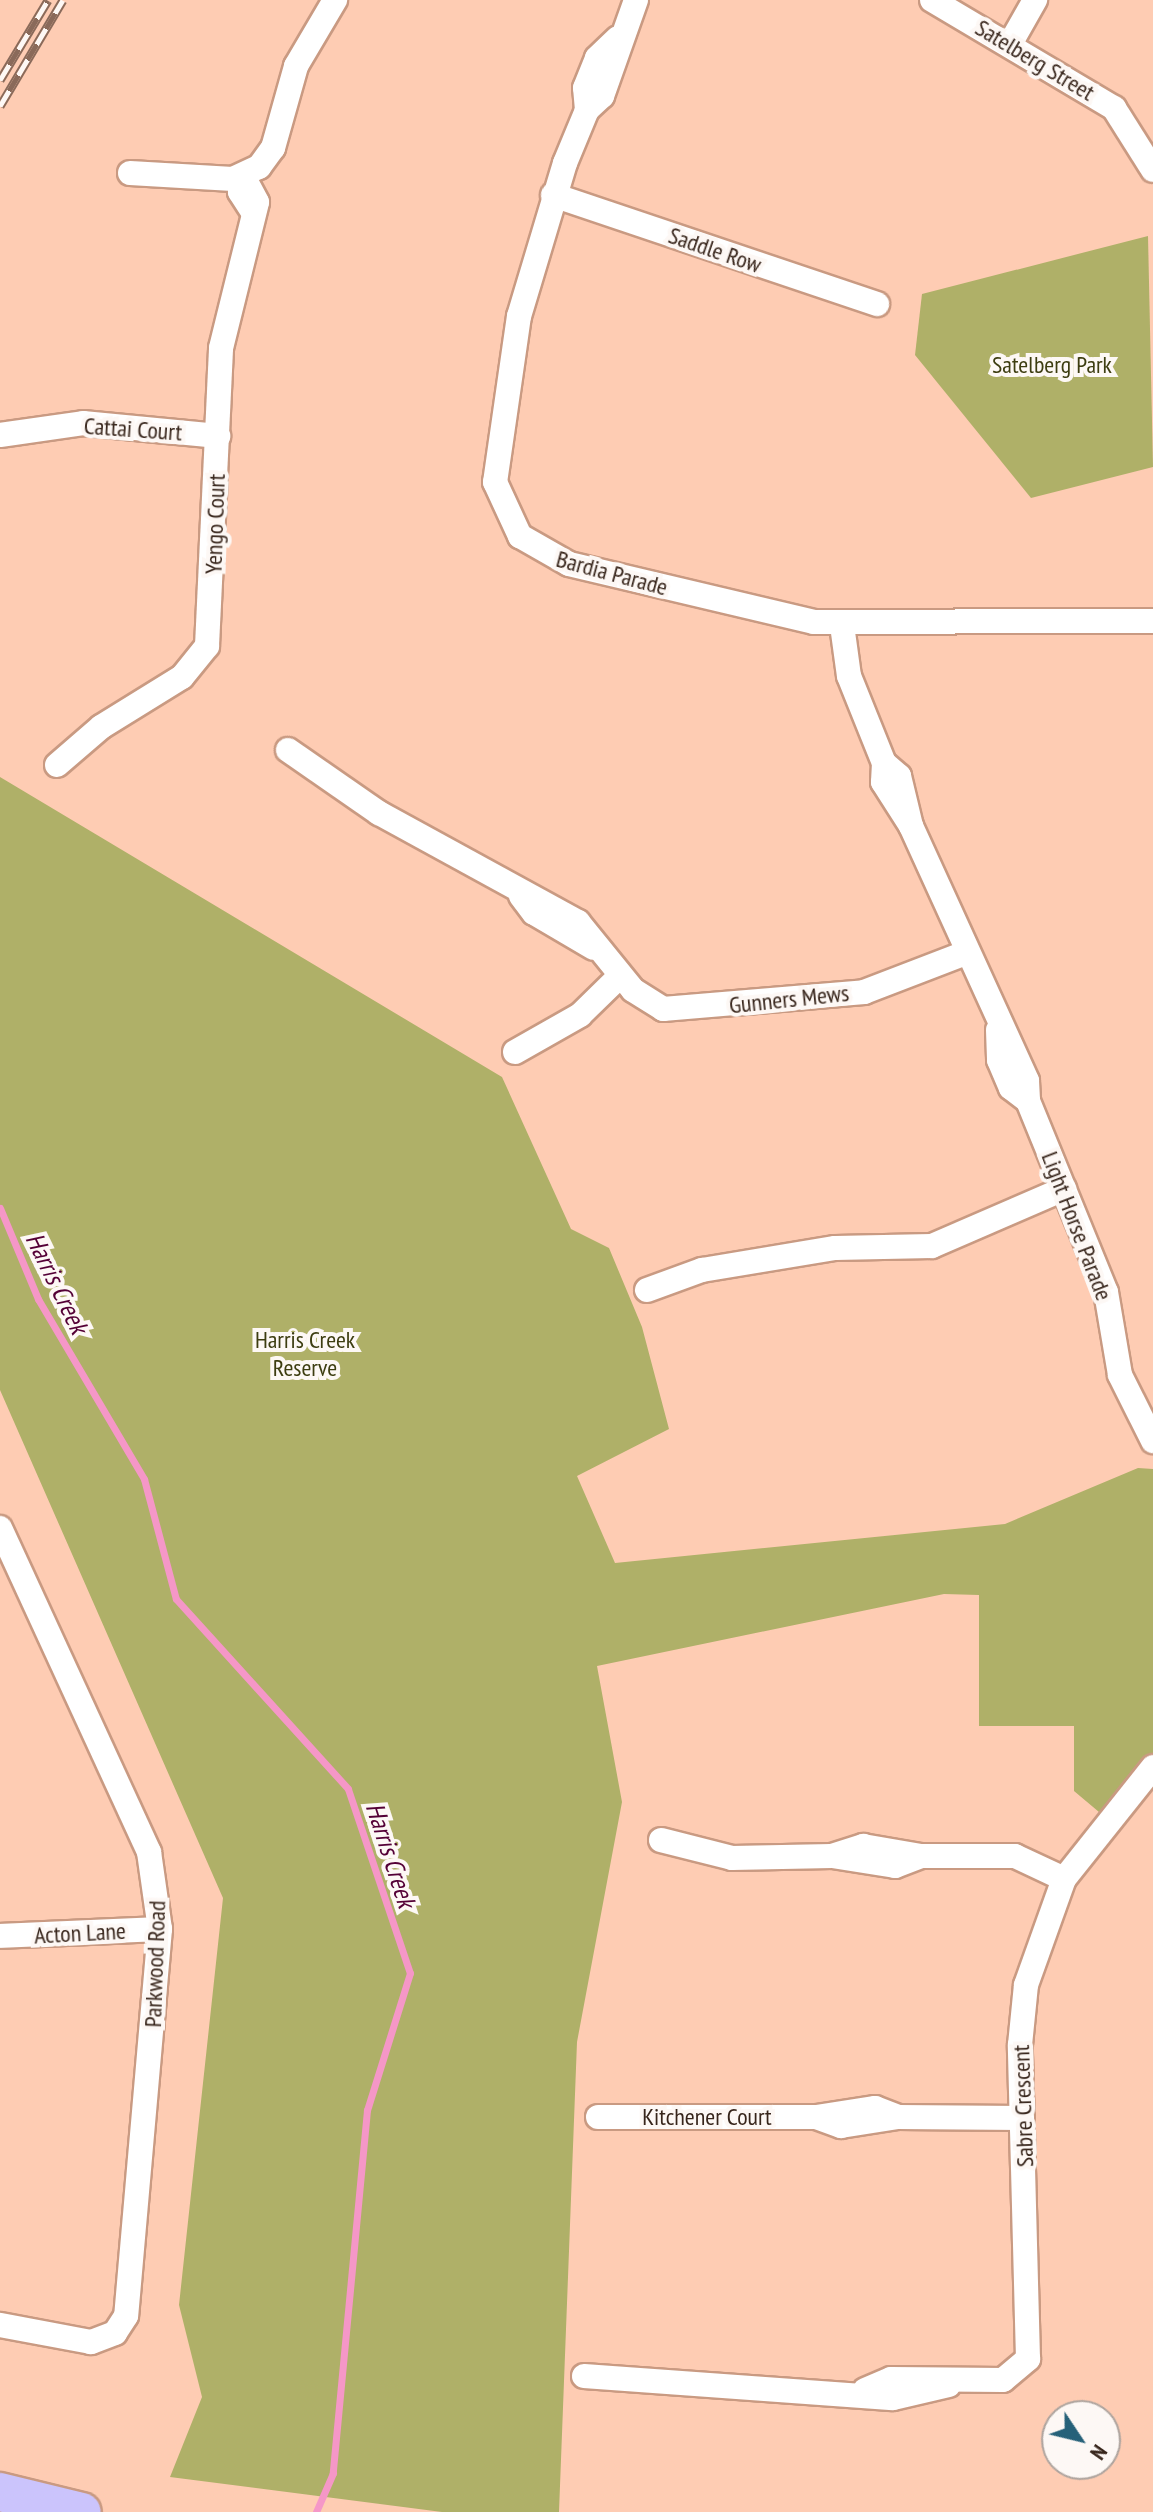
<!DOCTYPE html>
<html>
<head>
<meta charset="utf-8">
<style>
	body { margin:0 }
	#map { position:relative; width:1153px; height:2512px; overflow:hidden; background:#feccb3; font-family:"PT Sans Narrow",sans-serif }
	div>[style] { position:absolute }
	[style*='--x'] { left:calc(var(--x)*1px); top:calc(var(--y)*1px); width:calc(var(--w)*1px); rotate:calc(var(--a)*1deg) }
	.green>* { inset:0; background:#afb068 }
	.stream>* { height:7px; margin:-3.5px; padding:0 3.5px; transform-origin:3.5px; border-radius:3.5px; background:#f597c7 }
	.roads { filter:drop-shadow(2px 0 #c99a82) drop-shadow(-2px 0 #c99a82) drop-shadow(0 2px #c99a82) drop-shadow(0 -2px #c99a82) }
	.street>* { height:24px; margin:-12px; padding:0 12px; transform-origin:12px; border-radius:12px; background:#fff }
	.primary>* { height:38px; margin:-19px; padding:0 19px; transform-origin:19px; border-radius:19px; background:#cbc4fc }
	.rail>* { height:9px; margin-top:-4.5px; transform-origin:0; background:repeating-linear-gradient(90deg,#fdf8f5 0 18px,#8a6a5a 0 36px); box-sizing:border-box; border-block:2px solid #8a6a5a }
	span { translate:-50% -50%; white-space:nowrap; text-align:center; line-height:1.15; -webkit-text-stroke:8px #fdf8f5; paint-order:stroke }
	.street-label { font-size:24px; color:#37251b }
	.park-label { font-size:24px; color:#3d3d11 }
	.water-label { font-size:26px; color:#540036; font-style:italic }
	.north { position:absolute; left:1041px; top:2400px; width:80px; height:80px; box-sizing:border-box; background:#fdf8f5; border:2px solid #aea49e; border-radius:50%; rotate:125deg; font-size:22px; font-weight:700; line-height:32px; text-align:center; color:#37251b }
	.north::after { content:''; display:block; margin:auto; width:28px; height:36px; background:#266179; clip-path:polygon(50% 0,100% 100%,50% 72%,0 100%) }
</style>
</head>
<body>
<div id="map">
	<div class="green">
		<i style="clip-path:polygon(1148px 236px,1153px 467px,1031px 498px,915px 355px,922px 294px)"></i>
		<i style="clip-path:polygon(0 777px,502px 1077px,571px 1229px,609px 1248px,642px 1327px,669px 1429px,577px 1476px,615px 1563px,1005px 1524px,1138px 1468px,1153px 1469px,1153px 1758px,1099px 1812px,1074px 1791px,1074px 1726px,979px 1726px,979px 1595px,944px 1594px,597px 1666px,622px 1802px,577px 2042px,559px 2512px,442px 2512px,170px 2477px,202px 2397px,179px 2305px,223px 1898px,0 1390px)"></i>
	</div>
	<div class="stream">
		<i style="--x:0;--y:1208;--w:99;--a:67.3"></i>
		<i style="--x:38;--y:1299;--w:209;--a:59.5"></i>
		<i style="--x:144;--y:1479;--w:124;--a:75.1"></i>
		<i style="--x:176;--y:1599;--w:256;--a:47.8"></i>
		<i style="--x:348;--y:1789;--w:194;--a:71.4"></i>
		<i style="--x:410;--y:1973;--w:144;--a:107.4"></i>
		<i style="--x:367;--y:2110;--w:365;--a:95.4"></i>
		<i style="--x:333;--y:2473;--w:43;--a:113.6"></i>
	</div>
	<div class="roads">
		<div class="street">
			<i style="--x:636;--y:0;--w:102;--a:109.5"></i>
			<i style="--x:602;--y:96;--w:21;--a:137"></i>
			<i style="--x:587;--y:110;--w:57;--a:112.5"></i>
			<i style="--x:565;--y:163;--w:160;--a:106.7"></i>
			<i style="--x:519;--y:316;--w:168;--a:98.2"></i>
			<i style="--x:495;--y:482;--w:60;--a:65.2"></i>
			<i style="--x:520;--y:536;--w:56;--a:29.7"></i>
			<i style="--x:569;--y:564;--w:252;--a:13.3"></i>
			<i style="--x:814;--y:622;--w:339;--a:-0.2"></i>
			<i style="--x:932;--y:0;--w:212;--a:30.7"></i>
			<i style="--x:1114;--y:108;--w:73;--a:57.8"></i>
			<i style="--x:1010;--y:44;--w:51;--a:-60.4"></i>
			<i style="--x:587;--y:110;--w:22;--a:-95"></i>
			<i style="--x:585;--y:88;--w:32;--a:-68"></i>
			<i style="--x:597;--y:58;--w:28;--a:-44"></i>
			<i style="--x:130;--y:173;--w:103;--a:3.3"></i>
			<i style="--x:233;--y:179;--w:29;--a:-25"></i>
			<i style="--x:259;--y:167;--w:24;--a:-54"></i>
			<i style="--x:273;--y:148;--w:85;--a:-74.3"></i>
			<i style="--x:296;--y:66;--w:77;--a:-59.4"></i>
			<i style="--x:553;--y:195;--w:342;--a:18.6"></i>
			<i style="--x:0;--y:435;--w:84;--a:-8.2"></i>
			<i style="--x:83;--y:423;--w:136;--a:5.5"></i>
			<i style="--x:842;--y:625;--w:51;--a:82.2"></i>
			<i style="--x:849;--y:676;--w:94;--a:68.1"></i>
			<i style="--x:884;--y:763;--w:19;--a:93"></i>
			<i style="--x:883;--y:782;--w:52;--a:57.5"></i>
			<i style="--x:911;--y:826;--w:280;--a:65.5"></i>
			<i style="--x:1027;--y:1081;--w:20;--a:87"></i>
			<i style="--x:1028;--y:1101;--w:206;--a:67.8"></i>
			<i style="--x:1106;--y:1292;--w:84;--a:80.4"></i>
			<i style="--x:1120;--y:1375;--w:74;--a:63.4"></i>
			<i style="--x:288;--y:750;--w:111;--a:34.7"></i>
			<i style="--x:379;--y:813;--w:227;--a:28.7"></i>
			<i style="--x:578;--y:922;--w:87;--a:51"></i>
			<i style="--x:633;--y:990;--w:36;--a:32"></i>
			<i style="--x:663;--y:1009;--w:202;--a:-4.8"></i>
			<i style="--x:864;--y:992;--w:106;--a:-21"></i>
			<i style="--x:884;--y:763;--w:20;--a:41"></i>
			<i style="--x:899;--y:776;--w:51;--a:76.5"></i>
			<i style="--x:57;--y:765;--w:58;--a:-40.8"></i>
			<i style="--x:101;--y:727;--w:95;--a:-31.7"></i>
			<i style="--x:182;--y:677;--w:40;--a:-51"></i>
			<i style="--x:207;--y:646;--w:298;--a:-87.3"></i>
			<i style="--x:221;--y:348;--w:150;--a:-76.1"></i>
			<i style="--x:257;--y:202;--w:30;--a:-118"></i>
			<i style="--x:243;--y:176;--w:16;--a:101"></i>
			<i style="--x:240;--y:192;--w:24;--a:57"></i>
			<i style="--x:521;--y:896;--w:21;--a:53"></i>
			<i style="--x:534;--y:913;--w:69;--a:30.3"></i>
			<i style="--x:998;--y:1030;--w:30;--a:88"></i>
			<i style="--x:999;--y:1060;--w:30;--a:67"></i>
			<i style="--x:1011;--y:1088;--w:21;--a:37"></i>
			<i style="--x:515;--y:1052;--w:75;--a:-29.6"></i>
			<i style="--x:580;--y:1015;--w:56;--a:-44.3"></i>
			<i style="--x:647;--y:1290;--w:59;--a:-20"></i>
			<i style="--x:702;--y:1270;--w:135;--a:-9.4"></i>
			<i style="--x:835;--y:1248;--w:97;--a:-1.2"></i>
			<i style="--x:932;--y:1246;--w:144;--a:-23.4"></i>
			<i style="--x:0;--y:1528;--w:357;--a:65.3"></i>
			<i style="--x:149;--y:1852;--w:78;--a:81.9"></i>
			<i style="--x:160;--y:1929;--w:388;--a:95"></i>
			<i style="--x:126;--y:2316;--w:20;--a:123"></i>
			<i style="--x:115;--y:2333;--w:26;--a:159"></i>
			<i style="--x:91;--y:2342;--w:93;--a:-169.4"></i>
			<i style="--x:661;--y:1840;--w:73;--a:14.2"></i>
			<i style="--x:732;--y:1858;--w:100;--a:-1.1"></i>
			<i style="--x:832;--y:1856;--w:33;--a:-18"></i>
			<i style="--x:863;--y:1846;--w:59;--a:9.8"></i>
			<i style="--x:921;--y:1856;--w:94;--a:0"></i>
			<i style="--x:1015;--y:1856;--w:54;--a:25.1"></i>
			<i style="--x:832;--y:1856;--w:64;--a:9"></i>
			<i style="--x:895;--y:1866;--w:28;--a:-21"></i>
			<i style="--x:0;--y:1936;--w:160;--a:-2.5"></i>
			<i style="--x:598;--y:2117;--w:218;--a:0"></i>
			<i style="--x:816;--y:2117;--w:27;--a:20"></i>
			<i style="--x:841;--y:2126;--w:58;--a:-9"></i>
			<i style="--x:898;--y:2117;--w:124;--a:0.5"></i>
			<i style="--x:816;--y:2117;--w:60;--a:-8.7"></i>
			<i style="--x:875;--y:2108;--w:25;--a:21"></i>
			<i style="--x:584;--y:2376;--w:310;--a:4.1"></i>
			<i style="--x:893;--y:2398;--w:57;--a:-13.1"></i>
			<i style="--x:865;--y:2390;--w:28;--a:-23"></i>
			<i style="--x:891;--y:2379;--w:112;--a:0.5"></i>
			<i style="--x:1003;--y:2380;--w:33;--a:-40"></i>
			<i style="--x:1028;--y:2359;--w:314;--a:-91.5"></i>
			<i style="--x:1020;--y:2045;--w:60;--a:-84.3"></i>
			<i style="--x:1026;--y:1985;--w:113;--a:-70.3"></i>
			<i style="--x:1064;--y:1879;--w:143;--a:-51.5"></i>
		</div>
		<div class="primary">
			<i style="--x:0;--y:2492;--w:84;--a:13.7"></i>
		</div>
	</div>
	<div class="rail">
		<i style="--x:0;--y:80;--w:93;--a:-59"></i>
		<i style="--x:0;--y:106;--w:123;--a:-59.3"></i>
	</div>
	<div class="street-label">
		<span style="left:1035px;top:60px;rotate:31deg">Satelberg Street</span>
		<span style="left:715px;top:250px;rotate:19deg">Saddle Row</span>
		<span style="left:133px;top:429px;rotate:4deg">Cattai Court</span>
		<span style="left:215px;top:524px;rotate:-88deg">Yengo Court</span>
		<span style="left:612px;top:573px;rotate:15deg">Bardia Parade</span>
		<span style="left:789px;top:999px;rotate:-6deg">Gunners Mews</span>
		<span style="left:1077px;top:1226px;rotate:69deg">Light Horse Parade</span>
		<span style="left:80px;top:1933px;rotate:-3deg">Acton Lane</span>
		<span style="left:155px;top:1964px;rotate:-88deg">Parkwood Road</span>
		<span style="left:1023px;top:2106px;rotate:-92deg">Sabre Crescent</span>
		<span style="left:707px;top:2117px">Kitchener Court</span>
	</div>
	<div class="park-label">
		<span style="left:1052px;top:365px">Satelberg Park</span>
		<span style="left:305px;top:1354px">Harris Creek<br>Reserve</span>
	</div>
	<div class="water-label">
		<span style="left:57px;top:1283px;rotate:64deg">Harris Creek</span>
		<span style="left:391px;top:1855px;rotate:72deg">Harris Creek</span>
	</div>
	<div class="north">N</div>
</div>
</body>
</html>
